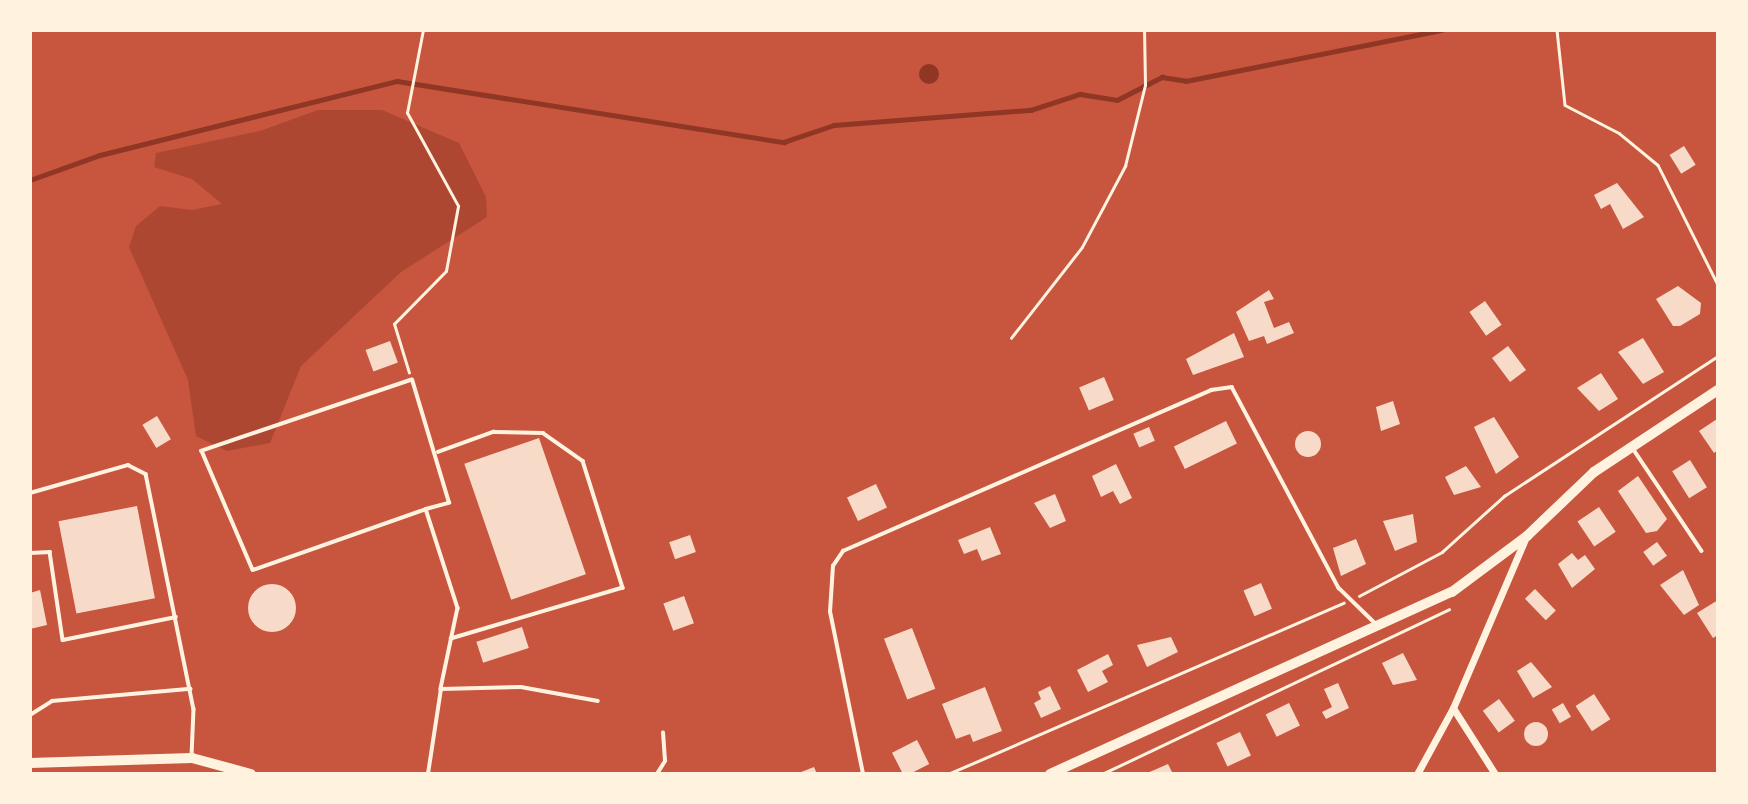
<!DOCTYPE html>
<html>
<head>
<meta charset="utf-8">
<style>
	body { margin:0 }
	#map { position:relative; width:1748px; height:804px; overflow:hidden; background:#c8553d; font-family:"Exo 2",sans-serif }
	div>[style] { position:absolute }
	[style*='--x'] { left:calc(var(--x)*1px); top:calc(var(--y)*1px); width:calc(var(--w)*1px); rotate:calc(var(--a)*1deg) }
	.green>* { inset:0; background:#ae4732 }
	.water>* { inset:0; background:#8f3625 }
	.round { border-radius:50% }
	.stream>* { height:4.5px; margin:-2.25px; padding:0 2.25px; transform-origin:2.25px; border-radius:2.25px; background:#8f3625 }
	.building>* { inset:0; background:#f7dbc8; transform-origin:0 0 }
	.path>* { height:2.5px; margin:-1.25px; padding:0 1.25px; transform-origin:1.25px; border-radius:1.25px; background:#fff3e0 }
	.service>* { height:3.5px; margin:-1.75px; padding:0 1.75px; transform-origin:1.75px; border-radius:1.75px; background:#fff3e0 }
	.minor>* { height:7px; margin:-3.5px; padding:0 3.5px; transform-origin:3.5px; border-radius:3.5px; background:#fff3e0 }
	.secondary>* { height:10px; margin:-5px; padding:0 5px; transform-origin:5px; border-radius:5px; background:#fff3e0 }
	span { translate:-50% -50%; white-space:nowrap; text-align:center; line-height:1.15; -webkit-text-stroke:5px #fff3e0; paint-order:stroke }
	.frame { position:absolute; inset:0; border:32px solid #fff3e0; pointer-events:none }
</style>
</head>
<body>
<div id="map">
	<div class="green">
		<i style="clip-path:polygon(318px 110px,382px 110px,459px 143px,486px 197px,487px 217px,401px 272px,301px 366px,270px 443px,227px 451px,196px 436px,188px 380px,129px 247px,136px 226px,160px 206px,192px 210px,222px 204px,192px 179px,154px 167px,156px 153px,260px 131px)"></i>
	</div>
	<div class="water">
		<i class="round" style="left:919px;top:64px;width:20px;height:20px"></i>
	</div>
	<div class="stream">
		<i style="--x:30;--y:180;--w:74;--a:-19.7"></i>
		<i style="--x:100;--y:155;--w:306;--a:-14"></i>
		<i style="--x:397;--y:81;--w:392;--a:9"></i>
		<i style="--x:784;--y:142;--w:53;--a:-18.8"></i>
		<i style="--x:834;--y:125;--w:198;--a:-4.4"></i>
		<i style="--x:1031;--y:110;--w:52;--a:-18.1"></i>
		<i style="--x:1080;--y:94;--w:37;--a:9"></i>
		<i style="--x:1117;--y:100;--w:51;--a:-27.1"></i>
		<i style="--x:1162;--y:77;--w:24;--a:9"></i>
		<i style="--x:1186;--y:81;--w:261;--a:-11.3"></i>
	</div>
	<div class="building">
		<i style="left:1684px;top:146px;width:22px;height:17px;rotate:58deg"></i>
		<i style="clip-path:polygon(1617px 183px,1644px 217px,1623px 229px,1610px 204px,1601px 209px,1594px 195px)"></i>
		<i style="clip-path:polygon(1678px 286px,1701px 303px,1700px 314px,1680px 326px,1673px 326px,1656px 299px)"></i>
		<i style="clip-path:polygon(1269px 290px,1274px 299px,1264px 302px,1274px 328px,1289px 322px,1294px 333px,1267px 344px,1264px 336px,1249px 341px,1236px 312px)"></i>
		<i style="left:1485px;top:301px;width:29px;height:19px;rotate:55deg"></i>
		<i style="clip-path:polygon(1234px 333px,1244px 357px,1193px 375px,1186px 359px)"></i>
		<i style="clip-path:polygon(1643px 338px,1664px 372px,1643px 384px,1618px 352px)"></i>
		<i style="left:390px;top:341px;width:23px;height:26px;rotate:70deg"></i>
		<i style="left:1508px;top:346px;width:30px;height:20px;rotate:53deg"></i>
		<i style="clip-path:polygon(1601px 373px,1618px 399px,1599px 411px,1577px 388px)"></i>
		<i style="left:1104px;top:377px;width:25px;height:27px;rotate:67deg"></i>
		<i style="clip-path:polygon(1393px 401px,1400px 424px,1381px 431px,1376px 407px)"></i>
		<i style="left:157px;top:416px;width:27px;height:17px;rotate:59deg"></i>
		<i style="clip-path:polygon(1494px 417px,1519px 457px,1496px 474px,1474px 427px)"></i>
		<i style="clip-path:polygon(1717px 419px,1718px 450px,1714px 453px,1699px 431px)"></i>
		<i style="left:1226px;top:421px;width:25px;height:58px;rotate:64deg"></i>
		<i style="left:1149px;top:427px;width:15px;height:17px;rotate:67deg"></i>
		<i class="round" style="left:1295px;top:431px;width:26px;height:26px"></i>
		<i style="left:539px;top:438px;width:144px;height:79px;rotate:71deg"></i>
		<i style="left:1690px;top:460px;width:32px;height:21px;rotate:58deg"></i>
		<i style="clip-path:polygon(1116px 464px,1132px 498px,1120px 504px,1113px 491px,1101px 497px,1092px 476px)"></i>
		<i style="clip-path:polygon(1466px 466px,1481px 487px,1454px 495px,1445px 477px)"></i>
		<i style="clip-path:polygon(1638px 476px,1667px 519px,1657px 531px,1646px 533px,1618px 491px)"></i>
		<i style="left:876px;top:484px;width:26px;height:32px;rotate:65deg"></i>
		<i style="clip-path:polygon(1055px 494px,1066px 521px,1050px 528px,1034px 503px)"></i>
		<i style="left:137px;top:506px;width:94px;height:80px;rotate:79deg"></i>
		<i style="left:1599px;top:507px;width:30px;height:26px;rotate:56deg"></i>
		<i style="clip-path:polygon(1413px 514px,1417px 542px,1395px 551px,1383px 521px)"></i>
		<i style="clip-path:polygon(990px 527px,1001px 554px,982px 561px,977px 549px,964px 554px,958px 540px)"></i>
		<i style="left:690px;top:535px;width:18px;height:22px;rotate:71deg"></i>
		<i style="clip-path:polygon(1356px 539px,1366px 564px,1341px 576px,1333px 548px)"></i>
		<i style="left:1657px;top:542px;width:17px;height:17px;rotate:54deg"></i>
		<i style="clip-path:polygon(1572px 553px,1578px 560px,1585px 555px,1595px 569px,1572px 588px,1558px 564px)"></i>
		<i style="clip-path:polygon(1683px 570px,1699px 605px,1684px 615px,1660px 585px)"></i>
		<i style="left:1261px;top:583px;width:28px;height:19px;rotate:67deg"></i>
		<i class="round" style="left:248px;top:584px;width:48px;height:48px"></i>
		<i style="left:1535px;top:589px;width:30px;height:14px;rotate:46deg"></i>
		<i style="clip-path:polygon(40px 590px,47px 625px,30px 629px,30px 593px)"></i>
		<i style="left:684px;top:596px;width:29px;height:22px;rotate:70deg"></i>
		<i style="clip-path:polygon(1718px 600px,1718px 635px,1713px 638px,1697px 613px)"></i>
		<i style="left:522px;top:627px;width:22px;height:48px;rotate:72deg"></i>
		<i style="left:912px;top:628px;width:65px;height:30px;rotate:69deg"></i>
		<i style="clip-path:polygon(1171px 637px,1178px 652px,1147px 667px,1137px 645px)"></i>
		<i style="clip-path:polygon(1403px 653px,1417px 680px,1393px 685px,1382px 663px)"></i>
		<i style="clip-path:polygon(1108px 654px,1113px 665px,1102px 671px,1108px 682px,1088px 692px,1077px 670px)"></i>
		<i style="clip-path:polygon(1531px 662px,1552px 687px,1533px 698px,1517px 671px)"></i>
		<i style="clip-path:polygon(1338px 683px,1349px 708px,1326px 719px,1322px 712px,1332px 707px,1324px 689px)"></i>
		<i style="clip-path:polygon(1050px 686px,1061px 709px,1041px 718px,1034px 703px,1041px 699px,1038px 692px)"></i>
		<i style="clip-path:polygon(985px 687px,1002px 731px,973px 742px,970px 734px,956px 739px,942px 704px)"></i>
		<i style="left:1594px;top:694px;width:30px;height:22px;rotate:57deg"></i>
		<i style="left:1499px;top:699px;width:27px;height:20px;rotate:54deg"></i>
		<i style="left:1289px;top:703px;width:25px;height:26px;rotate:64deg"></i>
		<i style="left:1563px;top:703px;width:16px;height:13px;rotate:60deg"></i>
		<i class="round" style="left:1524px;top:722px;width:24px;height:24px"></i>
		<i style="left:1240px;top:732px;width:26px;height:26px;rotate:65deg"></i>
		<i style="left:917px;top:740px;width:27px;height:28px;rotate:63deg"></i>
		<i style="clip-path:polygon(1168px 764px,1173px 774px,1145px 774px)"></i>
		<i style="clip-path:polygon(814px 767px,817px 774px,796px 774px)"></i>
	</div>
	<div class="path">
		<i style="--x:1557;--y:30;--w:75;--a:83.9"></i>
		<i style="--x:1565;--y:105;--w:61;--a:27.4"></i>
		<i style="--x:1619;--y:133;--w:50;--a:39.4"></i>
		<i style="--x:1658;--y:165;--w:134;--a:63.4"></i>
		<i style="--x:1011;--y:338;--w:115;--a:-52"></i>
		<i style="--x:1082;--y:247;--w:92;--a:-62"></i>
		<i style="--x:1125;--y:166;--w:83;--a:-76.1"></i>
		<i style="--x:1145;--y:85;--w:55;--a:-91"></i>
		<i style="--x:409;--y:373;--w:51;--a:-107"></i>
		<i style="--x:394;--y:324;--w:74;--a:-45.5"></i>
		<i style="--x:446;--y:271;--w:66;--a:-79.5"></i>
		<i style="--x:458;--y:206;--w:106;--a:-118.7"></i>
		<i style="--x:407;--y:113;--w:85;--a:-79.1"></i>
		<i style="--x:1359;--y:596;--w:94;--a:-27.9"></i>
		<i style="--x:1442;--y:552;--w:84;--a:-42.1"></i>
		<i style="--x:1504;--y:496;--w:256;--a:-33.2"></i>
		<i style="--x:948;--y:774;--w:431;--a:-23.4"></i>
		<i style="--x:1102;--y:774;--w:384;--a:-25.4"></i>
	</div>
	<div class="service">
		<i style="--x:1632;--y:447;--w:125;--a:56.1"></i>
		<i style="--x:438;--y:452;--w:59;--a:-20"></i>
		<i style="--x:493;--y:432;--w:50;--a:1.1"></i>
		<i style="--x:543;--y:433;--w:49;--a:35"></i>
		<i style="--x:583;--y:461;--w:133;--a:72.5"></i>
		<i style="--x:623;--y:588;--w:179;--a:163.5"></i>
		<i style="--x:30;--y:493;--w:102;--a:-15.9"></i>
		<i style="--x:128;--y:465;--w:20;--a:27"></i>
		<i style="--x:146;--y:474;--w:240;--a:78.5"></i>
		<i style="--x:194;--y:709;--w:47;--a:92.4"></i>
		<i style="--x:426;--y:509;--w:24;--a:-15"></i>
		<i style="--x:449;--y:503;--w:128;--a:-106.7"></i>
		<i style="--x:412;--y:380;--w:222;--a:161.3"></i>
		<i style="--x:202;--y:451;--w:129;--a:66.8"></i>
		<i style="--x:253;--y:570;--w:183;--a:-19.4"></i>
		<i style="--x:426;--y:509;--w:104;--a:72.1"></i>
		<i style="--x:458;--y:608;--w:83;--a:101.9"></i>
		<i style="--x:30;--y:553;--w:20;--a:-3"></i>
		<i style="--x:50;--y:552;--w:89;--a:81.6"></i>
		<i style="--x:63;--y:640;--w:115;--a:-11.5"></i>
		<i style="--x:30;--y:715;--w:26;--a:-32"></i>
		<i style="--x:52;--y:701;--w:139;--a:-5"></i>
		<i style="--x:428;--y:774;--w:86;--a:-81.3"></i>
		<i style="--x:441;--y:689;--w:80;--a:-1.4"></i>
		<i style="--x:521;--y:687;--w:78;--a:10.3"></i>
		<i style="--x:657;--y:774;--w:15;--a:-58"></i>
		<i style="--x:665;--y:761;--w:28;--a:-94"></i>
		<i style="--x:863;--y:774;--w:165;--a:-101.5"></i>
		<i style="--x:830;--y:612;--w:46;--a:-86.3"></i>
		<i style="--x:833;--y:566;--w:18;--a:-56"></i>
		<i style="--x:843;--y:551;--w:402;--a:-23.6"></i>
		<i style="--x:1211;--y:390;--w:21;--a:-8"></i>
		<i style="--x:1232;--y:387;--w:228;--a:62"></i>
		<i style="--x:1339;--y:588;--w:52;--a:44.2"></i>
	</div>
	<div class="minor">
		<i style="--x:1453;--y:708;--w:78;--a:57.5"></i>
		<i style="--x:1417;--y:774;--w:75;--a:-61.4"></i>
		<i style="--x:1453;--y:708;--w:186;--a:-66.9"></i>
	</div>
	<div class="secondary">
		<i style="--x:30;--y:763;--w:162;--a:-1.8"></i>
		<i style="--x:192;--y:758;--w:61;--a:15.2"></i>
		<i style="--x:1050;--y:774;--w:441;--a:-24.4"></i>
		<i style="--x:1452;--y:592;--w:94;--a:-36.7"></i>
		<i style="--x:1527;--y:536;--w:93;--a:-43.7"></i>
		<i style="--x:1594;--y:472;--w:149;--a:-33.5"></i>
	</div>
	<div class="frame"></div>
</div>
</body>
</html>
